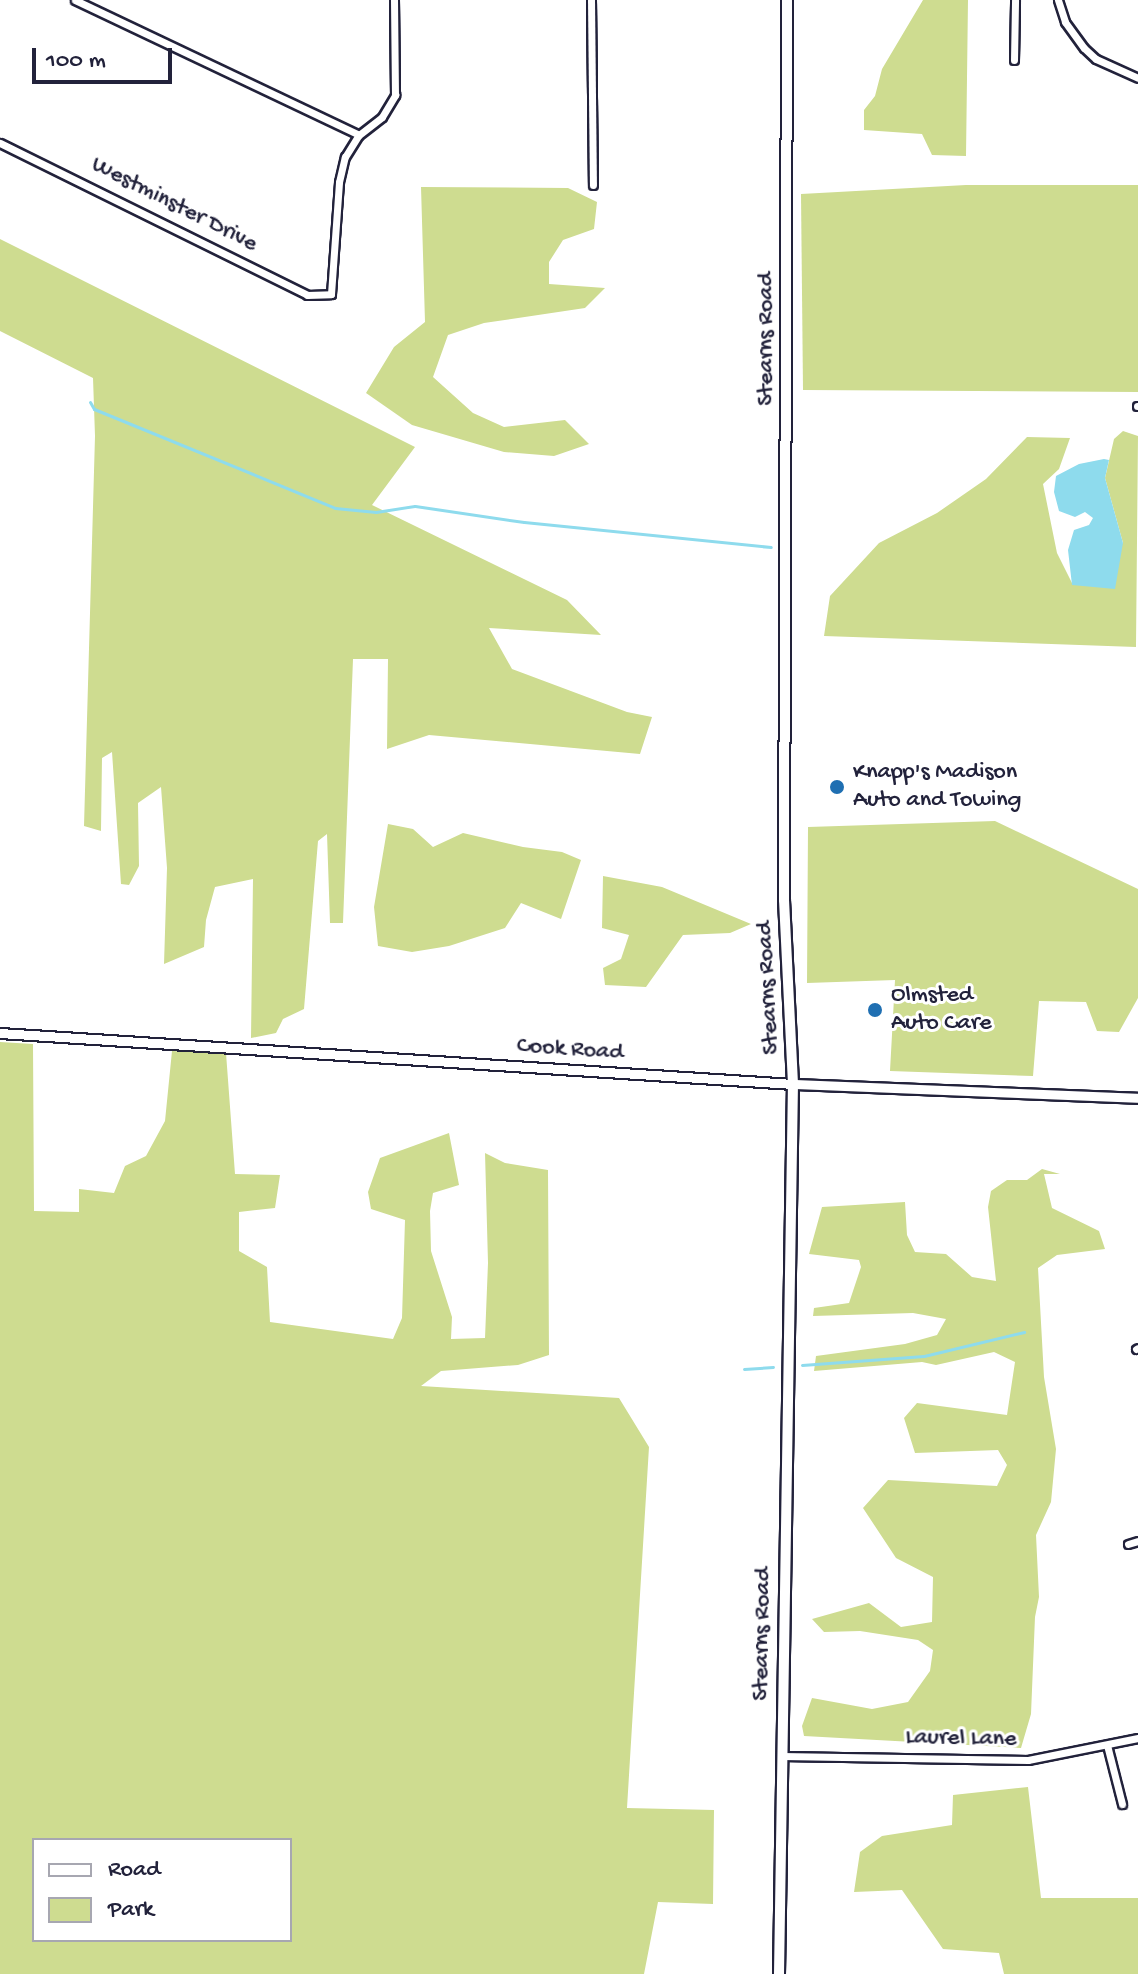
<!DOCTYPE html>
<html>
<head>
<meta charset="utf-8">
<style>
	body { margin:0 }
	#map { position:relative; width:1138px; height:1974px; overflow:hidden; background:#fff; font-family:"Gochi Hand",sans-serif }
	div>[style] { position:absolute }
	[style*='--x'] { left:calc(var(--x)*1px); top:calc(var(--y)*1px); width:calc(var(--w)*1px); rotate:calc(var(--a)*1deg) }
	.green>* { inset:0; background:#cedc90 }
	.water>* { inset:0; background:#8edbed }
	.stream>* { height:3px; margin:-1.5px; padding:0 1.5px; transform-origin:1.5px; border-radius:1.5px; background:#8edbed }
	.roads { filter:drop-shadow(2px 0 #22223b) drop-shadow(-2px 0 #22223b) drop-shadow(0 2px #22223b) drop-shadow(0 -2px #22223b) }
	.minor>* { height:7px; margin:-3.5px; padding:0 3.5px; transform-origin:3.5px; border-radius:3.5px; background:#fff }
	.tertiary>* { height:9px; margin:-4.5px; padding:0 4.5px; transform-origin:4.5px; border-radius:4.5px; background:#fff }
	.secondary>* { height:10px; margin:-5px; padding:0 5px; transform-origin:5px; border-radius:5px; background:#fff }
	.dots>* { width:22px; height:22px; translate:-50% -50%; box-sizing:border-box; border:4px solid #fff; border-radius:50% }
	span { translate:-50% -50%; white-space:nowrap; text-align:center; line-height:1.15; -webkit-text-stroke:6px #fff; paint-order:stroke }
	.street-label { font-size:24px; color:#22223b }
	.poi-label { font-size:24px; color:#22223b }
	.left { translate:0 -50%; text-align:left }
	.legend { position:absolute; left:32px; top:1838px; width:260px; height:104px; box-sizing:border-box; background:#fff; border:2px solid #a7a7b1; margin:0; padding:10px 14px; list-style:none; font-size:24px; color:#22223b }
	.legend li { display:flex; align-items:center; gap:16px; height:40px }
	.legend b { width:40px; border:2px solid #a7a7b1 }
	.scale { position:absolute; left:32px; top:48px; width:140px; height:36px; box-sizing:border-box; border:4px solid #22223b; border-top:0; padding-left:10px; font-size:24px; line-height:28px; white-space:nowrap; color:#22223b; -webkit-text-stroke:6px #fff; paint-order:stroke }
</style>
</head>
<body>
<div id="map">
	<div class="green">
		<i style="clip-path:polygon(923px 0,968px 0,966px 156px,932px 155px,922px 134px,864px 130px,864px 110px,875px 96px,882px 69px)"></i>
		<i style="clip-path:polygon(966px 185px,1138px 185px,1138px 392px,803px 390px,801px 194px)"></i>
		<i style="clip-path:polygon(421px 187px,568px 188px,597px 202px,594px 229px,563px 240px,549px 262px,549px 284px,605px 288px,585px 308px,484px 323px,448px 335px,433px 377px,473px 413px,504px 427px,565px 420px,589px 444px,554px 456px,504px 452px,412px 425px,366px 393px,394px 347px,425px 322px)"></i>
		<i style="clip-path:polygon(0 239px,415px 447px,372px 505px,567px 600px,601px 635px,489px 628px,512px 669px,627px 712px,652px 717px,640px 754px,429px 735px,387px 749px,388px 659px,353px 659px,343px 923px,330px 923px,327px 834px,318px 841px,304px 1009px,283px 1019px,276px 1033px,251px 1038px,253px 879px,215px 887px,206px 920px,204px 947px,164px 964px,167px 868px,161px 787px,138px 803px,139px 866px,129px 885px,121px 884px,112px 752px,102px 758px,101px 831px,84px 826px,95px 436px,93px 378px,0 331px)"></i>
		<i style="clip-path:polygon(1123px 431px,1138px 436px,1136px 647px,824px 636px,830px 596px,879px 543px,937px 513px,986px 479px,1027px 437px,1070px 438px,1059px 469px,1043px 484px,1057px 553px,1073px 585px,1123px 543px,1105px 478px,1114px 439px)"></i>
		<i style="clip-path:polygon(995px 821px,1138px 889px,1138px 998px,1119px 1032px,1097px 1031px,1086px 1002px,1039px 1001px,1033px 1076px,890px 1071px,895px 980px,807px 983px,808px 827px)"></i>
		<i style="clip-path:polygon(388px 824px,413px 829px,433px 847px,463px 833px,523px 847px,562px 852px,581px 860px,561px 919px,521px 903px,505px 928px,449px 946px,412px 952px,378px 946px,374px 907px)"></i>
		<i style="clip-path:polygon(603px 876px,662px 887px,751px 924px,730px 933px,683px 935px,646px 987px,605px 985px,603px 968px,621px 959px,629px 935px,602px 928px)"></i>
		<i style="clip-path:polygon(evenodd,0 1042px,33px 1044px,34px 1211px,79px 1212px,79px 1189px,114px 1193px,125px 1166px,146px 1156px,165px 1121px,172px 1051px,226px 1053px,235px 1174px,280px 1175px,275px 1208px,239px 1212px,239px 1251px,267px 1267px,270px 1322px,393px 1339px,402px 1318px,405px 1220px,371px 1209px,368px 1192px,380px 1158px,449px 1133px,459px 1185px,433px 1193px,430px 1211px,431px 1251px,452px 1317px,451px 1339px,485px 1338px,488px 1263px,485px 1153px,505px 1163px,548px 1170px,549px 1355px,518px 1365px,441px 1371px,421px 1386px,619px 1398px,649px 1447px,627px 1808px,714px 1810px,713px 1904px,658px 1902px,644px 1974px,0 1974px,0 1042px,290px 1840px,290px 1940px,34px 1940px,34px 1840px,290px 1840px)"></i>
		<i style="clip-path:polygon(1042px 1169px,1060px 1174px,1044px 1174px,1052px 1208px,1099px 1231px,1105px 1249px,1057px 1255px,1038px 1268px,1044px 1377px,1056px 1449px,1051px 1502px,1036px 1535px,1039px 1597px,1035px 1617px,1031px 1714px,1021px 1748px,804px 1736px,802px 1726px,812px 1698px,872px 1709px,908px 1702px,930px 1671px,933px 1650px,918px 1640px,860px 1631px,824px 1632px,812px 1619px,869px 1603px,901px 1627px,932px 1622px,933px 1577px,896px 1558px,863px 1508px,888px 1480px,997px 1486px,1007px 1465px,998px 1450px,915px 1453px,904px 1418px,917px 1403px,1007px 1415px,1015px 1362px,994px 1352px,936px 1365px,922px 1362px,814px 1371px,816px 1356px,905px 1344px,937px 1335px,946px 1319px,913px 1313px,813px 1316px,814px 1308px,849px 1303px,861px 1267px,859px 1260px,809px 1254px,822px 1207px,905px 1202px,907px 1235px,915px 1252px,946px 1254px,972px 1277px,996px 1281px,988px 1207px,991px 1191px,1007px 1180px,1027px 1180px)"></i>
		<i style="clip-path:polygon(1028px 1787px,1041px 1898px,1138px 1898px,1138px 1974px,1004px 1974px,999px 1953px,943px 1949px,902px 1890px,854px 1892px,860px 1852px,882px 1836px,952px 1825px,953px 1795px)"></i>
	</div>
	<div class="water">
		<i style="clip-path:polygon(1104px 459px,1109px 460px,1105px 478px,1123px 543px,1115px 589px,1072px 585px,1068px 550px,1074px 530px,1089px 525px,1093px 518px,1085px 512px,1075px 517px,1059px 511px,1054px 492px,1056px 476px,1079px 464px)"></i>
	</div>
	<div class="stream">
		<i style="--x:90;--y:402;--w:8;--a:60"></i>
		<i style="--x:94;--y:409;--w:261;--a:22.3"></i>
		<i style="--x:335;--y:508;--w:41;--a:5.6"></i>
		<i style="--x:376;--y:512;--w:39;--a:-9"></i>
		<i style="--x:415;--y:506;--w:110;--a:8.4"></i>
		<i style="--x:524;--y:522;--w:248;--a:5.8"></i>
		<i style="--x:802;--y:1365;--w:122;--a:-4.2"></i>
		<i style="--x:924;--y:1356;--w:103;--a:-13.5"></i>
		<i style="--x:744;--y:1369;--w:29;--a:-4"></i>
	</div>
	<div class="roads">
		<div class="minor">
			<i style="--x:75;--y:0;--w:314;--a:25.4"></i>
			<i style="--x:591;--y:0;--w:185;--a:89.4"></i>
			<i style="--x:1058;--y:0;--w:23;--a:72"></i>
			<i style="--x:1065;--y:22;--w:32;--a:54"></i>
			<i style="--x:1084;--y:48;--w:16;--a:43"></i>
			<i style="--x:1096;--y:59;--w:46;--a:24.3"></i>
			<i style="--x:1014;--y:60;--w:60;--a:-89"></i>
			<i style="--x:0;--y:143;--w:343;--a:26.3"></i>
			<i style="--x:307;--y:295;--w:24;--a:-2"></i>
			<i style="--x:331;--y:294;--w:112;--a:-85.9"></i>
			<i style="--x:339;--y:182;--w:26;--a:-77"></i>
			<i style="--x:345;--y:157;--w:26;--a:-58"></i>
			<i style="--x:359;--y:135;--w:29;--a:-38"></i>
			<i style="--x:382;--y:117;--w:26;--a:-59"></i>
			<i style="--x:395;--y:95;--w:95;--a:-90.6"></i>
			<i style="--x:1137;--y:406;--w:1;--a:0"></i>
			<i style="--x:1136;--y:1349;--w:2;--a:-27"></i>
			<i style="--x:1128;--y:1544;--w:10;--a:-17"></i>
			<i style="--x:1107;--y:1745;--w:61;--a:75.7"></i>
			<i style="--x:781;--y:1756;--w:247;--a:0.9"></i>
			<i style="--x:1028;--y:1760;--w:112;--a:-11.3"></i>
		</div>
		<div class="tertiary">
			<i style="--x:0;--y:1033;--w:795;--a:3.68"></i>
			<i style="--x:793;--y:1084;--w:345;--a:2.3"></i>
		</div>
		<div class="secondary">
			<i style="--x:779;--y:1974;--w:890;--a:-89.1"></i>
			<i style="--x:793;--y:1084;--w:184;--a:-92.8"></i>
			<i style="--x:784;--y:900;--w:900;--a:-89.81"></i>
		</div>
	</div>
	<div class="dots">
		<i style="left:837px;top:787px;background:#1f6fb2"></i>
		<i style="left:875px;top:1010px;background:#1f6fb2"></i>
	</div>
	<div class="street-label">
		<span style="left:174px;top:205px;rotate:27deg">Westminster Drive</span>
		<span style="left:767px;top:339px;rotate:-90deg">Stearns Road</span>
		<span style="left:769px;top:988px;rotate:-93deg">Stearns Road</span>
		<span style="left:570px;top:1050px;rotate:4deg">Cook Road</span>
		<span style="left:763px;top:1634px;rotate:-89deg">Stearns Road</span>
		<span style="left:961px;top:1739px;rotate:1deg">Laurel Lane</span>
	</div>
	<div class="poi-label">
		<span class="left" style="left:853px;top:787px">Knapp's Madison<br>Auto and Towing</span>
		<span class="left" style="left:891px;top:1010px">Olmsted<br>Auto Care</span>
	</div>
	<ul class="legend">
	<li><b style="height:10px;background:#fff"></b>Road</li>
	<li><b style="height:22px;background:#cedc90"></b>Park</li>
	</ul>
	<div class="scale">100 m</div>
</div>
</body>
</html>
